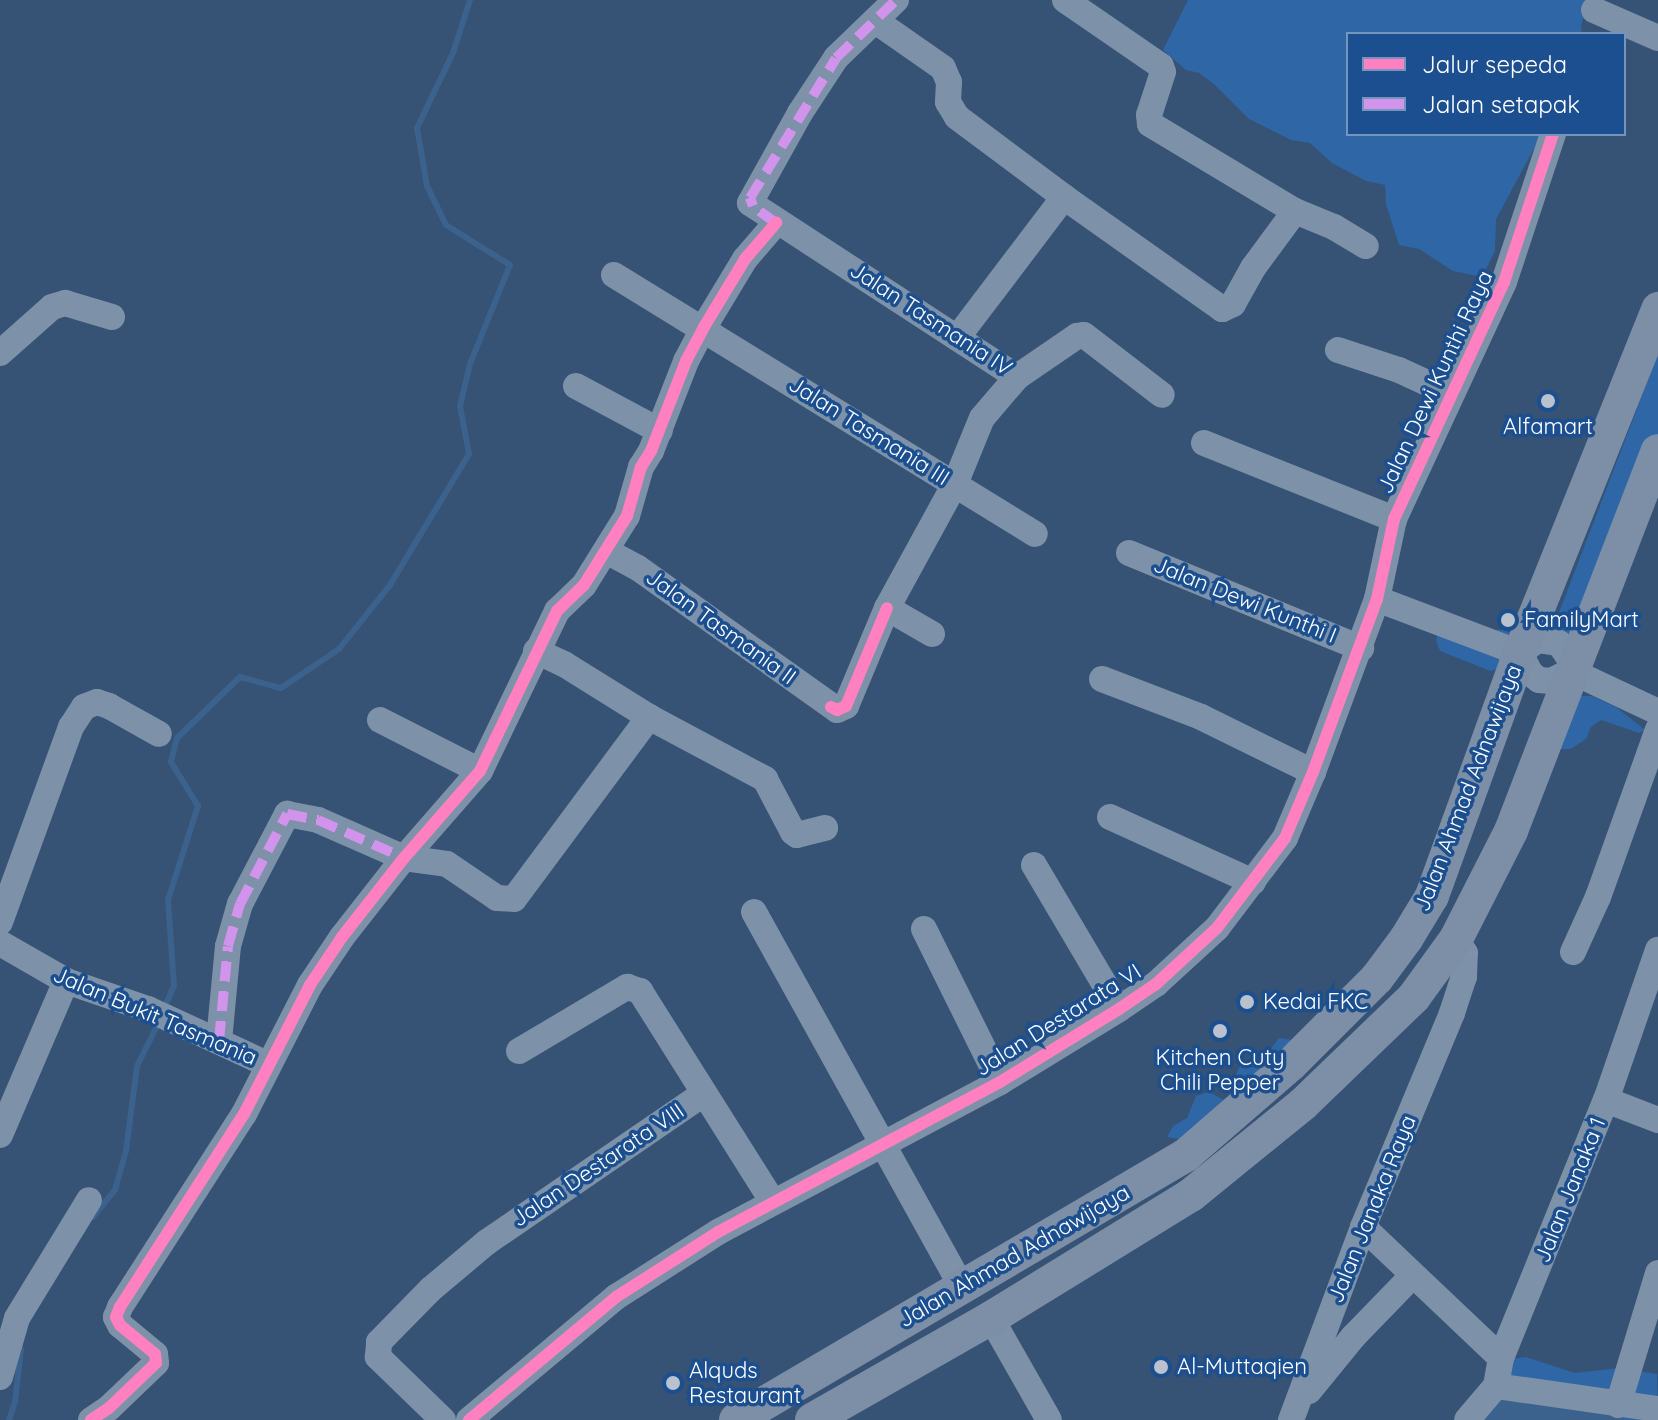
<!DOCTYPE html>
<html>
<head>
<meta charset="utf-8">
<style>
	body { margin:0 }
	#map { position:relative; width:1658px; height:1420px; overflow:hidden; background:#365274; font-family:Quicksand,sans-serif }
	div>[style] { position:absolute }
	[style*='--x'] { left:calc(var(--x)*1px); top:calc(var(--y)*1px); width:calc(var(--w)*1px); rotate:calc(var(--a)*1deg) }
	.green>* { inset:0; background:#2f66a5 }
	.stream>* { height:6px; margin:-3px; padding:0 3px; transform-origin:3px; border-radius:3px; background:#3b618d }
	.river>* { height:38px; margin:-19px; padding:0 19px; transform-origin:19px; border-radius:19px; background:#3b618d }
	.minor>* { height:26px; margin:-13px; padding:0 13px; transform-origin:13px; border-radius:13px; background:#7d92a8 }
	.major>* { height:34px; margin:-17px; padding:0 17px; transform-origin:17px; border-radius:17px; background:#7d8ea7 }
	.quiet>* { height:10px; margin-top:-5px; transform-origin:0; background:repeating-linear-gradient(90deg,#d193ec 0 20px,transparent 0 30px) }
	.cycleway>* { height:12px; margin:-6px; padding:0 6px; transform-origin:6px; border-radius:6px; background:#ff80c0 }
	.dots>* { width:22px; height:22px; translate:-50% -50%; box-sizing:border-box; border:4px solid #1b4f8f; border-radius:50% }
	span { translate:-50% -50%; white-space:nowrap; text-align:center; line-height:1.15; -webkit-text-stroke:7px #1b4f8f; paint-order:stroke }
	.street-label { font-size:22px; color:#fff }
	.poi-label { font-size:22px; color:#fff }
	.left { translate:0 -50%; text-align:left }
	.legend { position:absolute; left:1346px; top:32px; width:280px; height:104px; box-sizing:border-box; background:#1b4f8f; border:2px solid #7695bc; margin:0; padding:10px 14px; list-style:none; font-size:24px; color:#fff }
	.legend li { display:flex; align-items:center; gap:16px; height:40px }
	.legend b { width:40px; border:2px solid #7695bc }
</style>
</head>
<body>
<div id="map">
	<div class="green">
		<i style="clip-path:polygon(1188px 0,1590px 0,1581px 25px,1582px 34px,1348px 34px,1348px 134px,1542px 134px,1496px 219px,1495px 251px,1482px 277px,1453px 271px,1419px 249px,1399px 245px,1386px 204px,1385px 185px,1366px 181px,1332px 163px,1310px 143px,1291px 140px,1249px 119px,1215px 85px,1199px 73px,1186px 70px,1163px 50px)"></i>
		<i style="clip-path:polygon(1658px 354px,1658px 439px,1579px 638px,1559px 635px,1555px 623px)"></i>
		<i style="clip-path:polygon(1439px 630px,1504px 630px,1513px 634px,1496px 670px,1490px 671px,1440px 651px,1436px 641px)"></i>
		<i style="clip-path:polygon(1580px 696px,1592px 696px,1616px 707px,1645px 730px,1639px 733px,1601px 720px,1591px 727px,1586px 739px,1571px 749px,1559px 749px)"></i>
		<i style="clip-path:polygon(1279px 1038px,1293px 1040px,1265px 1062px,1242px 1088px,1237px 1086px,1233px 1082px,1240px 1066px,1262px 1060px)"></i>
		<i style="clip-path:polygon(1209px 1092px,1224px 1100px,1179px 1139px,1167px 1137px,1173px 1126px,1187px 1118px,1196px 1096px)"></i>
		<i style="clip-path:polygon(1526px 1357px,1575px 1373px,1619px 1368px,1657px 1374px,1658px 1420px,1563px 1420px,1534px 1407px,1522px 1410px,1508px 1420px,1456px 1420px,1512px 1359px)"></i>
	</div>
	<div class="stream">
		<i style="--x:164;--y:1009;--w:25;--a:-67"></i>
		<i style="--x:174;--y:986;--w:86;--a:-94"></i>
		<i style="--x:168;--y:900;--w:99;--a:-72.3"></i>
		<i style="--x:198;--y:806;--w:52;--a:-121.5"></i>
		<i style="--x:171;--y:762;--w:25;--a:-76"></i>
		<i style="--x:177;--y:738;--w:88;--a:-44.1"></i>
		<i style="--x:240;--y:677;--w:42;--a:15"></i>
		<i style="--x:281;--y:688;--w:70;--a:-33.9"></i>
		<i style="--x:339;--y:649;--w:82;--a:-51.4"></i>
		<i style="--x:390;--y:585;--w:153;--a:-58.9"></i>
		<i style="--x:469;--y:454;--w:49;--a:-100.6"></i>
		<i style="--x:460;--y:406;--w:43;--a:-76.6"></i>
		<i style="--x:470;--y:364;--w:107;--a:-68"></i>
		<i style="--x:510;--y:265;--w:75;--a:-148"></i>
		<i style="--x:446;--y:225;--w:43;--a:-116"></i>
		<i style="--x:427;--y:186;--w:59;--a:-99.8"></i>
		<i style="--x:417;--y:128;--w:83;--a:-64.4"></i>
		<i style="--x:453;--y:53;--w:56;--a:-72.2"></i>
		<i style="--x:93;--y:1217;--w:35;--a:-51"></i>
		<i style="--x:115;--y:1190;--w:41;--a:-74.2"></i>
		<i style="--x:126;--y:1151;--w:86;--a:-82.6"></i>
		<i style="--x:137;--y:1066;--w:51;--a:-63.4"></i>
		<i style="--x:9;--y:1420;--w:19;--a:-72"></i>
		<i style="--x:15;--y:1402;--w:53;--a:-83.5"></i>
	</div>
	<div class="river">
		<i style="--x:1495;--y:1420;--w:9;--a:-32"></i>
		<i style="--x:1503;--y:1415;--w:81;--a:-7.8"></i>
		<i style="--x:1583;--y:1404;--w:25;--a:9"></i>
	</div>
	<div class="minor">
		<i style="--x:896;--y:0;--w:83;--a:136"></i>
		<i style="--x:836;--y:58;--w:66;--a:123.2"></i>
		<i style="--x:800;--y:113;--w:103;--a:119.1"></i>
		<i style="--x:750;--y:203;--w:319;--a:33.1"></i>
		<i style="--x:1017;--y:377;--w:73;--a:-34.3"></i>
		<i style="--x:1077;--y:336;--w:7;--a:-8"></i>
		<i style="--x:1084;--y:335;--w:98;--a:37.6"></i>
		<i style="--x:1065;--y:0;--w:116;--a:34.5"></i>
		<i style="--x:1161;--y:66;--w:6;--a:72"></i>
		<i style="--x:1163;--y:72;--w:45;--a:108"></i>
		<i style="--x:1149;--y:115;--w:9;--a:84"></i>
		<i style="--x:1150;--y:124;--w:169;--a:31"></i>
		<i style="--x:1295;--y:211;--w:42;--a:22.3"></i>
		<i style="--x:1334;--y:227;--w:37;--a:31"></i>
		<i style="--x:1594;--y:10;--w:70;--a:23.6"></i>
		<i style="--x:877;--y:22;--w:80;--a:34.9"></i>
		<i style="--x:943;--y:68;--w:15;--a:67"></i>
		<i style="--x:949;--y:82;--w:20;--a:93"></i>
		<i style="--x:948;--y:102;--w:17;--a:59"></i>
		<i style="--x:957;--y:117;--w:134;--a:36.8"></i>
		<i style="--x:614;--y:275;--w:494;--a:31.6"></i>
		<i style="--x:957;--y:338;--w:177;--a:-52.8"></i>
		<i style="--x:1064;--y:197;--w:194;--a:35.3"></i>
		<i style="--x:1222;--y:309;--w:12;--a:-24"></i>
		<i style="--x:1233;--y:304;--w:41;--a:-60.9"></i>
		<i style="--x:1253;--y:268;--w:71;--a:-53.6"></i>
		<i style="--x:1338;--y:350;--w:64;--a:18.2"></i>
		<i style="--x:1399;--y:370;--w:57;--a:24.8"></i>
		<i style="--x:0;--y:353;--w:69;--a:-41.5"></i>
		<i style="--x:52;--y:307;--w:14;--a:-17"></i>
		<i style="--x:65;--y:303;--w:49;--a:16.6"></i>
		<i style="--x:576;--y:386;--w:95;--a:28.2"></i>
		<i style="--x:1204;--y:443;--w:205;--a:21.8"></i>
		<i style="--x:608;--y:552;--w:34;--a:28"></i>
		<i style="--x:638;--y:568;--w:244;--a:35.5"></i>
		<i style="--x:837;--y:710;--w:10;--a:-24"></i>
		<i style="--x:846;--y:706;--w:106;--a:-67.3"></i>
		<i style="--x:1129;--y:553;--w:251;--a:22.3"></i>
		<i style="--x:1377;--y:599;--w:153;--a:20.7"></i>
		<i style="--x:932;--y:634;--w:52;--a:-150"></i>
		<i style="--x:887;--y:608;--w:141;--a:-61.3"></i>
		<i style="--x:955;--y:484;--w:71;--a:-67.8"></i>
		<i style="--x:982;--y:418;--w:54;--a:-49.5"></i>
		<i style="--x:536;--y:651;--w:31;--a:25"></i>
		<i style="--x:564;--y:664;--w:100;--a:31.9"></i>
		<i style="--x:1520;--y:653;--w:21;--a:-37"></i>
		<i style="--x:1537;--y:640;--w:22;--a:8"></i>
		<i style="--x:1559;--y:643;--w:22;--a:56"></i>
		<i style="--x:1571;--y:661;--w:10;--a:90"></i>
		<i style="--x:1520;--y:653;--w:22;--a:63"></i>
		<i style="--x:1530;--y:673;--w:11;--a:38"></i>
		<i style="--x:1539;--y:680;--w:12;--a:5"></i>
		<i style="--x:1551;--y:681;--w:22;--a:-27"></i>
		<i style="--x:1571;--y:671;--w:96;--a:25.2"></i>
		<i style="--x:1102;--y:679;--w:106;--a:21"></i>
		<i style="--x:1201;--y:717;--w:125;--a:26.2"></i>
		<i style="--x:380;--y:720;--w:112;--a:27"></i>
		<i style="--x:1110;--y:817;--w:157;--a:24.4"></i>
		<i style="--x:1034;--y:865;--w:167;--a:59.4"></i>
		<i style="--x:754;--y:912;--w:429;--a:61"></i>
		<i style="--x:0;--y:922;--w:208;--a:-70"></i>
		<i style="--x:71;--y:727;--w:24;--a:-57"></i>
		<i style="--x:84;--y:707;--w:14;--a:-21"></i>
		<i style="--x:97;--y:702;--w:13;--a:18"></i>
		<i style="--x:109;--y:706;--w:57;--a:29.2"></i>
		<i style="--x:924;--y:929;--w:171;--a:63.6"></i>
		<i style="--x:0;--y:943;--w:76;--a:29.9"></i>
		<i style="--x:66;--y:981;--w:87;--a:18.9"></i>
		<i style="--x:148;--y:1009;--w:133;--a:24.8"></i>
		<i style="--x:1573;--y:952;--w:60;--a:-65.6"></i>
		<i style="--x:1598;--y:897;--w:178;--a:-70.3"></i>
		<i style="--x:219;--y:1041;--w:95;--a:-84.6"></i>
		<i style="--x:228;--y:946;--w:44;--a:-74.1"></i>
		<i style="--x:240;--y:904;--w:102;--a:-62.4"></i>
		<i style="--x:287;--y:814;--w:32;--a:11"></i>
		<i style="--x:318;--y:820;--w:94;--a:23.8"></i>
		<i style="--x:404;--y:858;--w:43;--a:7.9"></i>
		<i style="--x:447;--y:864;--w:60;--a:34.2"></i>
		<i style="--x:497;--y:898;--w:17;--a:3"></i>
		<i style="--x:514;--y:899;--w:227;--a:-53.4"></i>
		<i style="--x:649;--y:717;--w:132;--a:28.1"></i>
		<i style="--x:765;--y:779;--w:60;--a:62.2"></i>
		<i style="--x:793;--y:832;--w:5;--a:37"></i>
		<i style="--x:797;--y:835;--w:29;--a:-14"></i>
		<i style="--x:519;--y:1051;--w:126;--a:-30.7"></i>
		<i style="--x:627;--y:987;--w:14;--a:17"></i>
		<i style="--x:640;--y:991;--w:249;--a:57.8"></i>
		<i style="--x:1606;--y:1100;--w:56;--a:21"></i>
		<i style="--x:0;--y:1135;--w:168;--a:-66.8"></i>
		<i style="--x:1363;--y:1227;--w:190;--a:43.5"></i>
		<i style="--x:991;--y:1318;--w:117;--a:60.4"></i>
		<i style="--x:0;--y:1377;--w:61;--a:-73.9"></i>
		<i style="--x:17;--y:1318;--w:138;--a:-58.6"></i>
		<i style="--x:1496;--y:1386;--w:164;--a:8.1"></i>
		<i style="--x:1309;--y:1391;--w:70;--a:-50.8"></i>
		<i style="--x:1353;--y:1337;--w:86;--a:-45.9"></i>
		<i style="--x:1618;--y:1405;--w:138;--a:-73.1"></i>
		<i style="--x:91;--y:1420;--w:22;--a:-34"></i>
		<i style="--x:109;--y:1408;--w:65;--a:-43.8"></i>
		<i style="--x:156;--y:1363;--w:9;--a:-96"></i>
		<i style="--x:155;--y:1354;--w:45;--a:-140.4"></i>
		<i style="--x:120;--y:1325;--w:9;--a:-117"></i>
		<i style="--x:116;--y:1317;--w:11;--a:-68"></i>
		<i style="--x:120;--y:1307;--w:229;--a:-57.3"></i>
		<i style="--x:244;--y:1114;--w:145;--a:-62.9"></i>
		<i style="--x:310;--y:985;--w:58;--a:-56.3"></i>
		<i style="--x:342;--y:937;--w:100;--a:-51.9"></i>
		<i style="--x:404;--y:858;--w:116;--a:-48.9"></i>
		<i style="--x:480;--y:771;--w:178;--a:-64.3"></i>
		<i style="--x:557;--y:611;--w:37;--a:-44"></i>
		<i style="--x:584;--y:585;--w:81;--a:-58.1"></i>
		<i style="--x:627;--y:516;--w:51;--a:-74.1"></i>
		<i style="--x:641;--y:467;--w:19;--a:-58"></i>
		<i style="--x:651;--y:451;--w:97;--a:-68.7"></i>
		<i style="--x:686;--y:361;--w:38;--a:-62"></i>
		<i style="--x:704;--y:327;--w:79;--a:-58.9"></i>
		<i style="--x:745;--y:259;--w:48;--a:-49.3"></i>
		<i style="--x:443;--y:1420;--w:91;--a:-135.9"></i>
		<i style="--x:378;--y:1357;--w:15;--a:-86"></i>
		<i style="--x:379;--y:1342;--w:74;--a:-45.5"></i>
		<i style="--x:431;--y:1289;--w:73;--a:-40"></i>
		<i style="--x:487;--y:1242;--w:262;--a:-34.4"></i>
		<i style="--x:469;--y:1420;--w:192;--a:-39.9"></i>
		<i style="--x:616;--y:1297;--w:121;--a:-32.5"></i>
		<i style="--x:718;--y:1232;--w:319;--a:-28"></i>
		<i style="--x:1000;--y:1082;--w:140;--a:-31.5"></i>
		<i style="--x:1119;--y:1009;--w:45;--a:-34"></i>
		<i style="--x:1156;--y:984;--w:83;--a:-42.6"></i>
		<i style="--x:1217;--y:928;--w:113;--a:-52.9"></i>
		<i style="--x:1285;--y:838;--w:72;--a:-67"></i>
		<i style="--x:1313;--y:772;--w:184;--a:-69.7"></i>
		<i style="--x:1377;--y:599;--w:82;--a:-78"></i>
		<i style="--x:1394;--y:519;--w:261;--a:-65.1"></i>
		<i style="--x:1504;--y:282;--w:156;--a:-71.7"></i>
		<i style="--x:1291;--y:1420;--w:206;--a:-69.5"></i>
		<i style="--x:1363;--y:1227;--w:232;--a:-67.4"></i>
		<i style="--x:1452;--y:1013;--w:38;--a:-72"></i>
		<i style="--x:1464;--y:977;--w:24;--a:-88"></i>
		<i style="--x:1465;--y:953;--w:17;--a:-123"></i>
		<i style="--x:1467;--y:1420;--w:45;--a:-49.5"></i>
		<i style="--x:1496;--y:1386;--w:28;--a:-80"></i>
		<i style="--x:1501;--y:1358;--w:279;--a:-67.9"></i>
		<i style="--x:1606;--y:1100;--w:159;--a:-70.9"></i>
	</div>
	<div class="major">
		<i style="--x:736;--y:1420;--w:522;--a:-30.49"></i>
		<i style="--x:1186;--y:1155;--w:139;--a:-40.9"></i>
		<i style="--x:1291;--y:1064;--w:122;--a:-45"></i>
		<i style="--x:1377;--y:978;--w:49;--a:-53.4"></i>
		<i style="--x:1406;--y:939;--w:50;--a:-58.8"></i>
		<i style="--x:1432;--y:896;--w:258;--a:-70.1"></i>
		<i style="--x:1520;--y:653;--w:371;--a:-68.1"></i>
		<i style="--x:812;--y:1420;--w:206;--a:-29.7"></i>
		<i style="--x:991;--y:1318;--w:235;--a:-31.6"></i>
		<i style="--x:1191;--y:1195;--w:144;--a:-39.1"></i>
		<i style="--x:1303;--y:1104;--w:154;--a:-43.9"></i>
		<i style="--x:1414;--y:997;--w:72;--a:-54.1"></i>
		<i style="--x:1456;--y:939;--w:121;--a:-63"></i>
		<i style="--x:1511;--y:831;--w:407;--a:-68.9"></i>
	</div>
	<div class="quiet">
		<i style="--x:776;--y:223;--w:29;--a:-144"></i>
		<i style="--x:753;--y:206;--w:9;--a:-111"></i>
		<i style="--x:750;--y:198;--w:164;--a:-58.4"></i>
		<i style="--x:836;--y:58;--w:83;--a:-44"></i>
		<i style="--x:219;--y:1041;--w:95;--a:-84.6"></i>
		<i style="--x:228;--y:946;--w:44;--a:-74.1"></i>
		<i style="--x:240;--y:904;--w:102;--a:-62.4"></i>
		<i style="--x:287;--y:814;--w:32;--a:11"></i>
		<i style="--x:318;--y:820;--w:94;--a:23.8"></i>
	</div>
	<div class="cycleway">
		<i style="--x:831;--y:707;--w:7;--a:27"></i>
		<i style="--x:837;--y:710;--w:10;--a:-24"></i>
		<i style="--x:846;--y:706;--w:106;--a:-67.3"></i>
		<i style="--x:91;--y:1420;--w:22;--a:-34"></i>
		<i style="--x:109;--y:1408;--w:65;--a:-43.8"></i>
		<i style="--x:156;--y:1363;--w:9;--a:-96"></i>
		<i style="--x:155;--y:1354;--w:45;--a:-140.4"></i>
		<i style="--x:120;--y:1325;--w:9;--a:-117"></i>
		<i style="--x:116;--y:1317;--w:11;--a:-68"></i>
		<i style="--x:120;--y:1307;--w:229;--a:-57.3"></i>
		<i style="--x:244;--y:1114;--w:145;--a:-62.9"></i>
		<i style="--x:310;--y:985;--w:58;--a:-56.3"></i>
		<i style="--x:342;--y:937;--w:100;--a:-51.9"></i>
		<i style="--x:404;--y:858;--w:116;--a:-48.9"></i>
		<i style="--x:480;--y:771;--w:178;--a:-64.3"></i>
		<i style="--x:557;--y:611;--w:37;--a:-44"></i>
		<i style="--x:584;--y:585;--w:81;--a:-58.1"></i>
		<i style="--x:627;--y:516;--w:51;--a:-74.1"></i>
		<i style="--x:641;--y:467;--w:19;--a:-58"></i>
		<i style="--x:651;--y:451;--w:97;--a:-68.7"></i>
		<i style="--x:686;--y:361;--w:38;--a:-62"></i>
		<i style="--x:704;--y:327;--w:79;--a:-58.9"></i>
		<i style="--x:745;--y:259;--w:48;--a:-49.3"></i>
		<i style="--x:469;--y:1420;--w:192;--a:-39.9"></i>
		<i style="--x:616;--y:1297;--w:121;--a:-32.5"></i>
		<i style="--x:718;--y:1232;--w:319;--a:-28"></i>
		<i style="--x:1000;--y:1082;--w:140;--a:-31.5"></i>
		<i style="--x:1119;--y:1009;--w:45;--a:-34"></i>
		<i style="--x:1156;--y:984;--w:83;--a:-42.6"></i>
		<i style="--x:1217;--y:928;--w:113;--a:-52.9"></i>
		<i style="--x:1285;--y:838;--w:72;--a:-67"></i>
		<i style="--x:1313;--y:772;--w:184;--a:-69.7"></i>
		<i style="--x:1377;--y:599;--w:82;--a:-78"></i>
		<i style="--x:1394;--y:519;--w:261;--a:-65.1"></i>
		<i style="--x:1504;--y:282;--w:156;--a:-71.7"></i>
	</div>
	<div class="dots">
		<i style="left:1548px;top:401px;background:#b9c2ce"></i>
		<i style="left:1508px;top:620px;background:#b9c2ce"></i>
		<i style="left:1247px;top:1002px;background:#b9c2ce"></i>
		<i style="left:1220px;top:1031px;background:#b9c2ce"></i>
		<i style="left:1161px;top:1367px;background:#b9c2ce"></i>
		<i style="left:673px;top:1383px;background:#b9c2ce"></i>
	</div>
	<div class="street-label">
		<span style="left:931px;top:319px;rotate:33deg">Jalan Tasmania IV</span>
		<span style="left:1435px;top:382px;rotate:-65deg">Jalan Dewi Kunthi Raya</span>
		<span style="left:869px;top:431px;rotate:32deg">Jalan Tasmania III</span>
		<span style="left:1245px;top:600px;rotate:22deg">Jalan Dewi Kunthi I</span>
		<span style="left:721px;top:627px;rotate:36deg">Jalan Tasmania II</span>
		<span style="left:1468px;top:788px;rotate:-69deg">Jalan Ahmad Adnawijaya</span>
		<span style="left:155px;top:1016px;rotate:23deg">Jalan Bukit Tasmania</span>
		<span style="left:1058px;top:1020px;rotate:-32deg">Jalan Destarata VI</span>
		<span style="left:598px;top:1165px;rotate:-34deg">Jalan Destarata VIII</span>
		<span style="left:1570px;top:1190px;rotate:-68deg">Jalan Janaka 1</span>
		<span style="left:1372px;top:1209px;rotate:-68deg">Jalan Janaka Raya</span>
		<span style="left:1014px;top:1256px;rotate:-30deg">Jalan Ahmad Adnawijaya</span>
	</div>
	<div class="poi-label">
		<span style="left:1548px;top:427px">Alfamart</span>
		<span class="left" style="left:1524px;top:620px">FamilyMart</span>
		<span class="left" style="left:1263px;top:1002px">Kedai FKC</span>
		<span style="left:1220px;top:1070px">Kitchen Cuty<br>Chili Pepper</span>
		<span class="left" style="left:1177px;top:1367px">Al-Muttaqien</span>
		<span class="left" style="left:689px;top:1383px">Alquds<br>Restaurant</span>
	</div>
	<ul class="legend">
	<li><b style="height:10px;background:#ff80c0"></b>Jalur sepeda</li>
	<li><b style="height:10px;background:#d193ec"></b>Jalan setapak</li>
	</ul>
</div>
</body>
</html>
